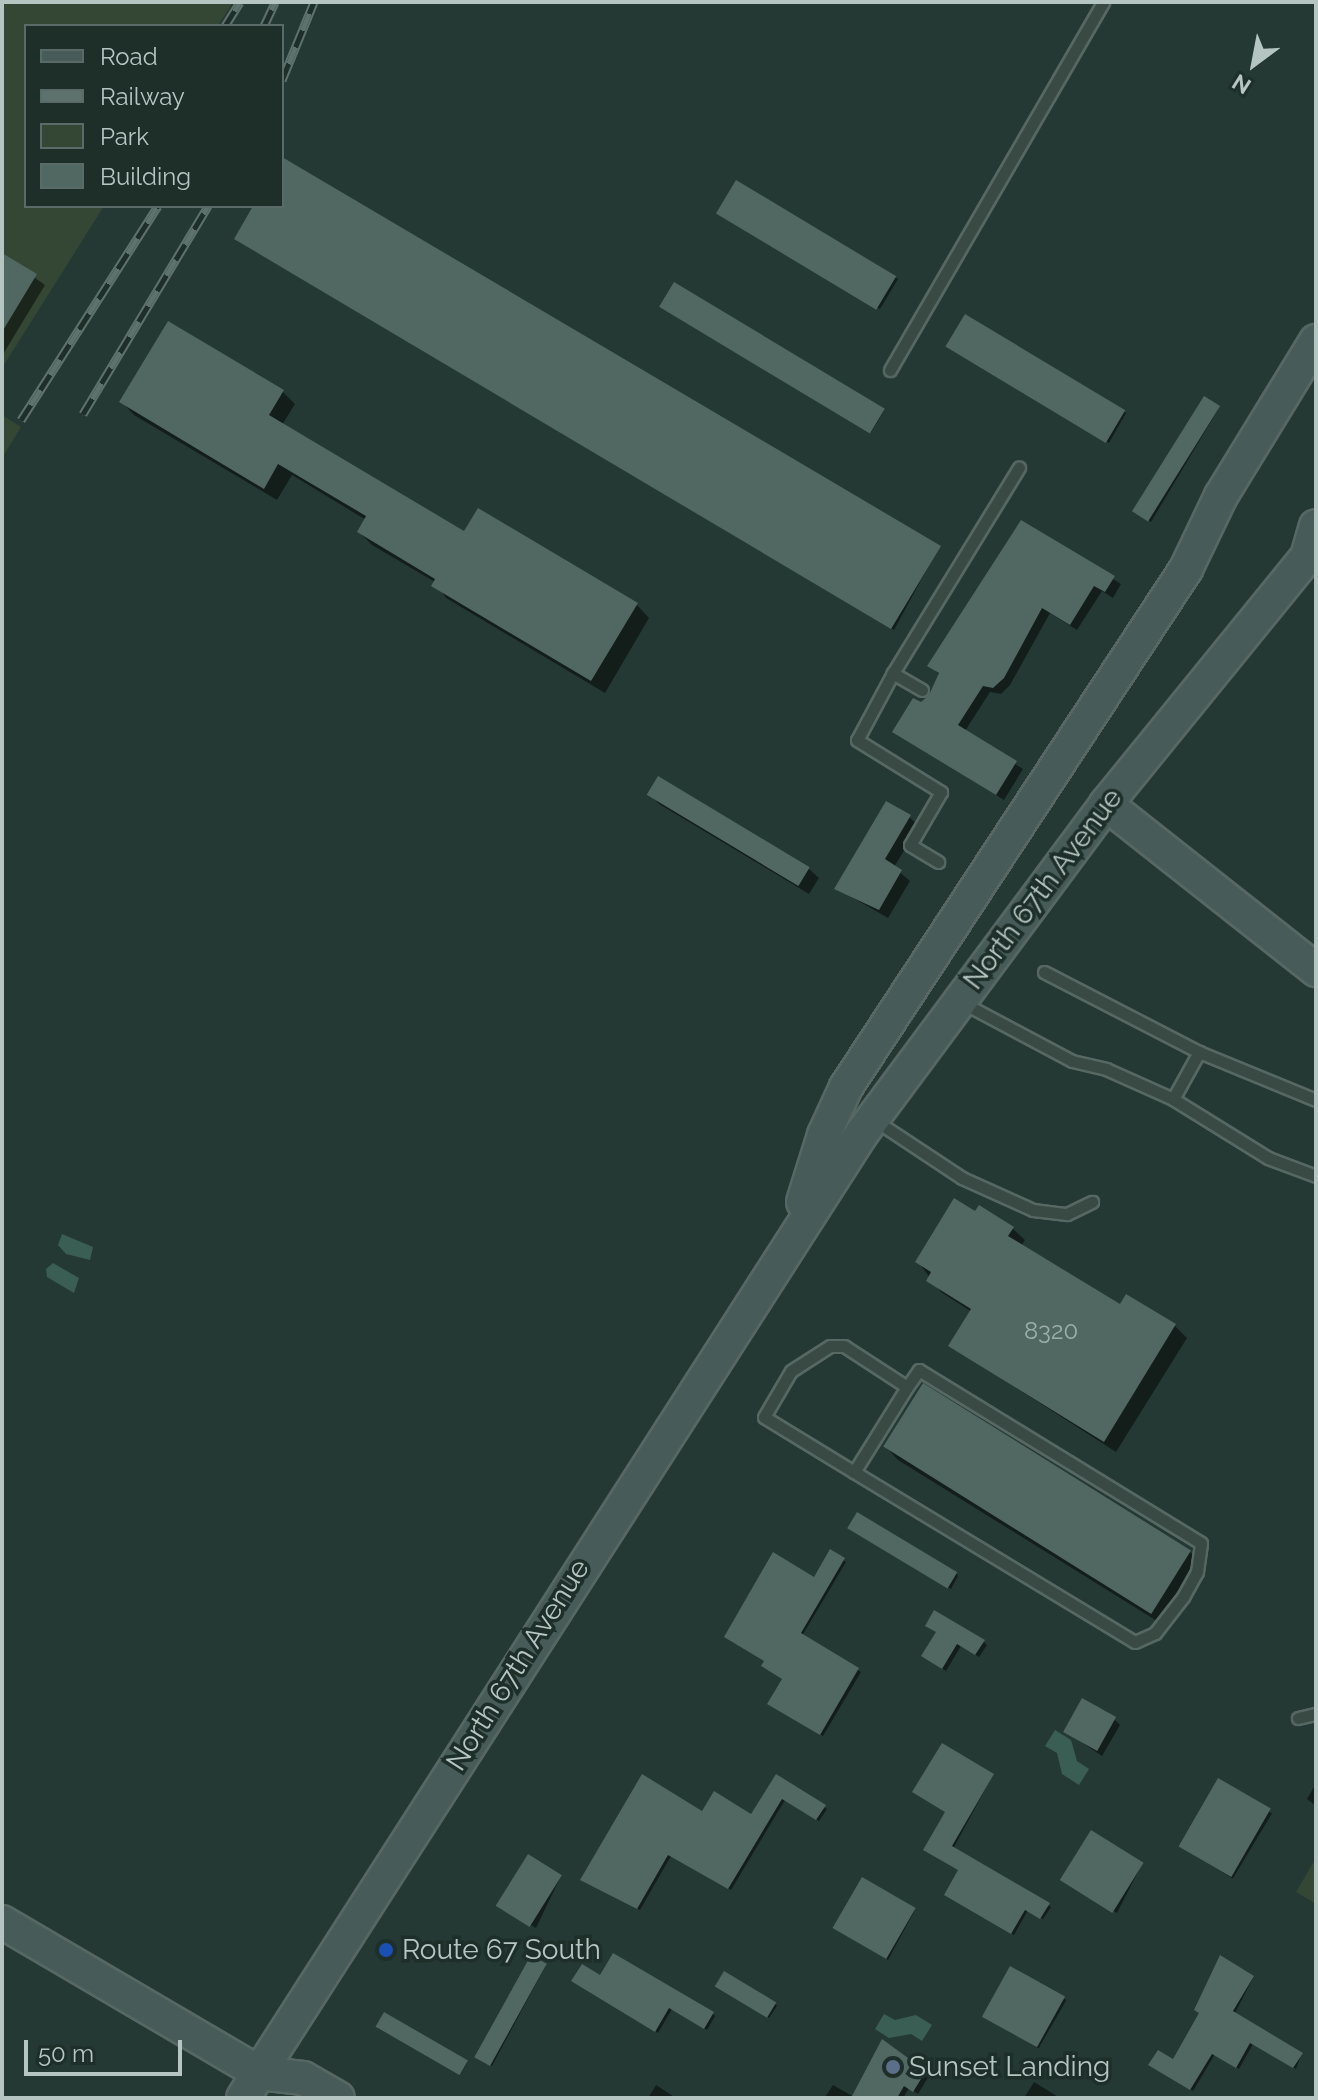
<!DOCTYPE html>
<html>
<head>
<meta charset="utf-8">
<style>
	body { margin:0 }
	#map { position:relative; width:1318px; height:2100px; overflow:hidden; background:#253934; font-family:Raleway,sans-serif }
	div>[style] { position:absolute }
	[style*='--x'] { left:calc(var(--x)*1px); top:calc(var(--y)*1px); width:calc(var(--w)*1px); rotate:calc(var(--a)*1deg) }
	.green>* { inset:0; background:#344735 }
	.water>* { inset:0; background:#3a5d54 }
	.shadow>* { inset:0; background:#0007; transform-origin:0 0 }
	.building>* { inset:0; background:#516761; transform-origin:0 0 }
	.roads { filter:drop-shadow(2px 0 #576863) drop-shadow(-2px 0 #576863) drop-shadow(0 2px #576863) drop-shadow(0 -2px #576863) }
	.lane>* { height:11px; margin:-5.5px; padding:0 5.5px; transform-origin:5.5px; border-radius:5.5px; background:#394a45 }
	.secondary>* { height:32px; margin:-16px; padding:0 16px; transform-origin:16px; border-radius:16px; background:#475c58 }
	.rail>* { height:9px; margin-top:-4.5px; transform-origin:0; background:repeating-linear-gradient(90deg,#1e2f2a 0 18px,#5d726d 0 36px); box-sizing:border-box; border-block:2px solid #5d726d }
	.dots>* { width:22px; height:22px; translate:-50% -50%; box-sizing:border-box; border:4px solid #1e2f2a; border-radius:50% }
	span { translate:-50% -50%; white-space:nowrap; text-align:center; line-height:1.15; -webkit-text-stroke:7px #1e2f2a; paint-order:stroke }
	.number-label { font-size:24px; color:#9baeaa }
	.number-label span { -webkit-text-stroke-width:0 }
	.street-label { font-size:28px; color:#b4c5c2 }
	.poi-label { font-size:28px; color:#b4c5c2 }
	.left { translate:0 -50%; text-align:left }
	.frame { position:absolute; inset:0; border:4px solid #b4c5c2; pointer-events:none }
	.legend { position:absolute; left:24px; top:24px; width:260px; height:184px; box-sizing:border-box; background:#1e2f2a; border:2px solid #5a6b67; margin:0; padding:10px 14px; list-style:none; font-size:24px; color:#b4c5c2 }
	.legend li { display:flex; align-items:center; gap:16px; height:40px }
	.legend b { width:40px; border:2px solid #5a6b67 }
	.north { position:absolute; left:1214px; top:24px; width:80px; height:80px; -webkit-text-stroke:6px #1e2f2a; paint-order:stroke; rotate:212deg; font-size:22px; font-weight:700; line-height:32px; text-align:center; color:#b4c5c2 }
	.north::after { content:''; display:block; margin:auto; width:28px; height:36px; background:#b4c5c2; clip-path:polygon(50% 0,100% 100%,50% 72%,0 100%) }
	.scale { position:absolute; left:24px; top:2040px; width:158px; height:36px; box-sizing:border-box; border:4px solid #b4c5c2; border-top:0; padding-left:10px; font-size:24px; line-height:28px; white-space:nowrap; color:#b4c5c2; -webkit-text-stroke:6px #1e2f2a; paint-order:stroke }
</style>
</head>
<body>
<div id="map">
	<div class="green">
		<i style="clip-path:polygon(2px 2px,233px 2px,218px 26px,26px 26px,26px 206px,104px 206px,2px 368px)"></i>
		<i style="clip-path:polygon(2px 415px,21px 427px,2px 458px)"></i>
		<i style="clip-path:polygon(1316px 1858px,1316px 1904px,1296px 1892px)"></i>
	</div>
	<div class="water">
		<i style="clip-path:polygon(62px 1234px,93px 1247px,90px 1260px,66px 1254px,58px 1245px)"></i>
		<i style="clip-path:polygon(53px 1263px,79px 1278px,74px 1293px,47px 1277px,46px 1269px)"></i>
		<i style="clip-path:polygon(1055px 1730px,1071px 1740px,1077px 1761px,1089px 1769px,1079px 1785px,1062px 1774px,1057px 1753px,1045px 1746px)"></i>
		<i style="clip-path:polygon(884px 2014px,895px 2020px,916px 2015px,932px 2025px,922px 2041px,911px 2034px,889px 2038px,875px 2029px)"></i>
	</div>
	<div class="shadow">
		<i style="clip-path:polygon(282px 163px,939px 547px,894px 630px,238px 241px,256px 206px,282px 206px)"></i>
		<i style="clip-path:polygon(721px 216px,895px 277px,898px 279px,880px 309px)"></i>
		<i style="clip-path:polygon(7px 258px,45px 285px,2px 356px,2px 267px)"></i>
		<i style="left:675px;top:285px;width:244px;height:26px;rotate:31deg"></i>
		<i style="clip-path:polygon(950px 348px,1124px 411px,1126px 413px,1109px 443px)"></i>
		<i style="clip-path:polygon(282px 391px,295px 404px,282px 425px,465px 534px,637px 605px,649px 618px,605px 693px,446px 598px,435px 582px,372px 545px,359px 532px,366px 520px,292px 475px,277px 500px,134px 415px,122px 402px)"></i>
		<i style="clip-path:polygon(1219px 408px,1151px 522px,1137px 513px)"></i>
		<i style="clip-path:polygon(1022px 522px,1121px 584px,1113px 598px,1102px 591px,1077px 630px,1050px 613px,1010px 685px,1001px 694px,990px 692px,965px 731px,1023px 769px,1004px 800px,895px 731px,930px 696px,940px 675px,930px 665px)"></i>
		<i style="clip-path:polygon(659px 779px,809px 869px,819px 878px,809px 894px,659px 804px,650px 795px)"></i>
		<i style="clip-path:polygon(909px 817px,919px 826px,894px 867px,910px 881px,888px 918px,836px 888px)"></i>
		<i style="clip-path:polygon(976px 1214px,1012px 1228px,1025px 1240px,1021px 1246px,1120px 1307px,1175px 1326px,1187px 1338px,1116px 1452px,951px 1346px,972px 1312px,941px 1292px,918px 1262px)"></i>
		<i style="clip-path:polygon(924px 1386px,1190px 1552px,1203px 1565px,1165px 1626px,898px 1460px,886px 1447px)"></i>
		<i style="clip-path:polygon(852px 1530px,956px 1573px,958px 1576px,951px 1589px)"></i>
		<i style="clip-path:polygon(831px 1552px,846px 1562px,802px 1636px,861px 1672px,823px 1736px,772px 1706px,784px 1679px,766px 1661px)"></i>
		<i style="clip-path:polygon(938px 1633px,983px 1641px,987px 1645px,979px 1657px,961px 1646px,946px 1671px,927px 1659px)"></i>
		<i style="clip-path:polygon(1114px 1719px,1120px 1725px,1102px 1756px,1065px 1731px)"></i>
		<i style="clip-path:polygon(993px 1775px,953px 1849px,1051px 1907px,1043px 1919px,1028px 1910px,1014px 1935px,949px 1897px,960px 1870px,928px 1852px)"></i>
		<i style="clip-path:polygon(776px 1777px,827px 1809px,819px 1821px,785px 1800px,731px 1890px,671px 1856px,640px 1910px,585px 1882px,703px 1814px,752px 1817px)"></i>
		<i style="left:1218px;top:1781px;width:63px;height:76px;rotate:31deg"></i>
		<i style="clip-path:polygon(1315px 1785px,1316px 1786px,1316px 1806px,1307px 1799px)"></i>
		<i style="clip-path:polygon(1142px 1864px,1117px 1913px,1066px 1883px)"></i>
		<i style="clip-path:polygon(561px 1876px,536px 1928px,503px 1909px)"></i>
		<i style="clip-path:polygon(915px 1910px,888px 1960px,837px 1930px)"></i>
		<i style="clip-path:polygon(546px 1965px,492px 2066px,478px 2059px)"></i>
		<i style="left:1011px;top:1968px;width:64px;height:56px;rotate:30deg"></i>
		<i style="clip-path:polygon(601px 1978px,713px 2014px,715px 2016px,707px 2030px,672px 2009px,658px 2033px,576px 1983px)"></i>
		<i style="clip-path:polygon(1253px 1978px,1234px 2015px,1301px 2055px,1296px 2069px,1253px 2044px,1239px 2069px,1215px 2054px,1193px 2091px,1153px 2067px,1174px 2061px)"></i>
		<i style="clip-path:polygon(720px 1989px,775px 2004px,777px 2006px,769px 2018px)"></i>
		<i style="left:385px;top:2015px;width:95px;height:15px;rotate:30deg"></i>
		<i style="clip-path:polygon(882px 2042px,929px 2076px,918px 2094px,909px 2088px,903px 2098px,825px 2097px,833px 2085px,854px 2097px)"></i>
		<i style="clip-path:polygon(1034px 2082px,1060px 2098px,1024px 2098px)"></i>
		<i style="clip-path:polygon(656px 2085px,676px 2098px,648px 2098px)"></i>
	</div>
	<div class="building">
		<i style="clip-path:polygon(282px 157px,941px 546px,891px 629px,234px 239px,253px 206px,282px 206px)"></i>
		<i style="left:736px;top:180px;width:187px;height:39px;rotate:31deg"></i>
		<i style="clip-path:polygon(2px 253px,37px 274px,2px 332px)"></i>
		<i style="left:674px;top:282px;width:246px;height:29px;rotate:31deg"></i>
		<i style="left:965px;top:314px;width:187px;height:38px;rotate:31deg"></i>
		<i style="clip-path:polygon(168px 321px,284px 390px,269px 415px,464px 531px,478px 508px,638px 603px,591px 681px,431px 586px,435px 579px,357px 532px,366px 516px,278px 464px,264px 489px,119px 402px)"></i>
		<i style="left:1204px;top:396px;width:19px;height:136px;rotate:32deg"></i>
		<i style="clip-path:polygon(1021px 520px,1115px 576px,1105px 592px,1094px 586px,1070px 625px,1042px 608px,1004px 678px,993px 688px,983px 686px,958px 725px,1017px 761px,996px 795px,892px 732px,913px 698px,921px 702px,929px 695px,939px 673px,927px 666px)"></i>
		<i style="left:658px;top:776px;width:177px;height:22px;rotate:31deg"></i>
		<i style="clip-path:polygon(886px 801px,911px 815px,885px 859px,902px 870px,879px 910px,834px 889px)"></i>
		<i style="clip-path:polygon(954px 1198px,975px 1211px,979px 1205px,1014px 1227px,1008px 1236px,1120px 1304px,1126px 1294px,1176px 1324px,1104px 1442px,948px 1346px,971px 1309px,926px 1281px,931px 1272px,915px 1262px)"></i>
		<i style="left:923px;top:1383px;width:316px;height:75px;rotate:32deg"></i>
		<i style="left:857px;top:1512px;width:117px;height:19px;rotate:31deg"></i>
		<i style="clip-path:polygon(830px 1549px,845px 1558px,801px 1633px,859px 1668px,820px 1735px,767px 1704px,782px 1679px,761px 1666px,764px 1661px,724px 1637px,773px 1552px,814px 1577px)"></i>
		<i style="clip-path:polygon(934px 1610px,985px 1640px,975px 1655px,957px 1644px,942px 1669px,921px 1656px,936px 1632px,925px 1626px)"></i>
		<i style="left:1082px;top:1698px;width:39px;height:39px;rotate:29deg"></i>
		<i style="clip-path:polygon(942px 1743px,994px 1774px,952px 1846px,1050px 1903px,1040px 1919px,1025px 1910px,1011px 1934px,944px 1895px,958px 1870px,923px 1850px,945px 1812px,912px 1792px)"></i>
		<i style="clip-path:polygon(642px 1774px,702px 1811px,714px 1791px,751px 1814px,776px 1774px,826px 1805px,816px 1820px,782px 1799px,728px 1889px,668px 1855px,637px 1909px,580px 1880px)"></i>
		<i style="left:1218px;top:1778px;width:61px;height:79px;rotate:30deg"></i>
		<i style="left:1091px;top:1830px;width:62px;height:59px;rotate:32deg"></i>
		<i style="left:528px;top:1854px;width:40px;height:61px;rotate:32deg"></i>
		<i style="left:862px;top:1877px;width:62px;height:59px;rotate:30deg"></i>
		<i style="clip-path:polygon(613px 1953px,714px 2012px,704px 2029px,669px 2008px,655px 2032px,571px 1981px,582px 1964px,600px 1975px)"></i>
		<i style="left:531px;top:1955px;width:18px;height:117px;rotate:29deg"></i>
		<i style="clip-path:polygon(1220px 1955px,1254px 1976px,1233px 2011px,1303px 2053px,1293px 2068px,1250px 2043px,1236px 2068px,1212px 2054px,1190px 2090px,1148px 2065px,1158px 2050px,1173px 2059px,1199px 2013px,1194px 2010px)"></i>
		<i style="left:1010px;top:1966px;width:63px;height:58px;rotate:29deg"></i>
		<i style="left:724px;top:1971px;width:61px;height:18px;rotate:31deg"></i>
		<i style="left:384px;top:2012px;width:97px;height:17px;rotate:30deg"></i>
		<i style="clip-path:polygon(882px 2039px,926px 2071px,913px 2092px,904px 2086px,897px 2098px,851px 2098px)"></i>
	</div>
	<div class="roads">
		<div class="lane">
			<i style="--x:890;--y:370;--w:425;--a:-59.9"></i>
			<i style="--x:893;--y:673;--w:76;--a:118.2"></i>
			<i style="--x:857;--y:740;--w:99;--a:31.8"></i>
			<i style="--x:941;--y:792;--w:61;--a:120.3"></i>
			<i style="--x:910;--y:845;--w:33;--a:31"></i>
			<i style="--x:922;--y:690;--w:34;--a:-150"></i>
			<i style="--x:893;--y:673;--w:241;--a:-58.5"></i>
			<i style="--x:1044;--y:972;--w:174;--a:27.3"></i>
			<i style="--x:963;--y:1003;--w:123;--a:28"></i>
			<i style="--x:1072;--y:1061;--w:35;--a:13"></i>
			<i style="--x:1106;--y:1069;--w:73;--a:24.1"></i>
			<i style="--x:1173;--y:1099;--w:112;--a:31.8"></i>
			<i style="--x:1268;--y:1158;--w:51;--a:20.6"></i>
			<i style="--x:1173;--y:1099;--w:54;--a:-61"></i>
			<i style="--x:1199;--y:1052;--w:126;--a:22.3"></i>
			<i style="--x:876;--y:1121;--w:103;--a:33.5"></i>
			<i style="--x:962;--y:1178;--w:78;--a:24.3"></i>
			<i style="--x:1033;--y:1210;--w:34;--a:7"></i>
			<i style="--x:1067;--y:1214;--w:28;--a:-26"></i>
			<i style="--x:830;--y:1346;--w:14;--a:0"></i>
			<i style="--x:844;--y:1346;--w:75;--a:33.1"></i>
			<i style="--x:907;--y:1387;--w:100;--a:121.9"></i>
			<i style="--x:854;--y:1472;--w:105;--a:-148.6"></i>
			<i style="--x:764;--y:1417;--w:53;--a:-59.6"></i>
			<i style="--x:791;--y:1371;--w:46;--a:-32.7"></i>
			<i style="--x:854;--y:1472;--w:328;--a:31.2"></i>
			<i style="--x:1135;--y:1642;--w:22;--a:-24"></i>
			<i style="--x:1155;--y:1633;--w:46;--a:-52.1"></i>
			<i style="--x:1183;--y:1597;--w:29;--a:-61"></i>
			<i style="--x:1197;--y:1572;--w:29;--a:-82"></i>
			<i style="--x:1201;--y:1543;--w:331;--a:-148.5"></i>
			<i style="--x:919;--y:1370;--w:21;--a:125"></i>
			<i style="--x:1298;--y:1718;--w:18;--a:-13"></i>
		</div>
		<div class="secondary">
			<i style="--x:1106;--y:804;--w:268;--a:38.3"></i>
			<i style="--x:803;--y:1202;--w:70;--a:-72.6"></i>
			<i style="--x:824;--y:1135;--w:53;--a:-65.4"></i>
			<i style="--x:846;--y:1087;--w:620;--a:-56.72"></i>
			<i style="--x:1186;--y:569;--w:81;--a:-64.4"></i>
			<i style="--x:1221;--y:496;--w:182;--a:-58.5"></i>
			<i style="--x:2;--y:1922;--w:298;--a:30.4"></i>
			<i style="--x:259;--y:2073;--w:44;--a:6.5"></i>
			<i style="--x:303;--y:2078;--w:40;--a:29.7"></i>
			<i style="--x:243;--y:2098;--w:1146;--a:-57.32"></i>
			<i style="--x:862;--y:1133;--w:410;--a:-53.4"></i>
			<i style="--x:1106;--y:804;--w:318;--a:-50.9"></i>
			<i style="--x:1307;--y:557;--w:32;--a:-74"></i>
		</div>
	</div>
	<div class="rail">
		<i style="--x:225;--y:26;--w:28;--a:-58"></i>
		<i style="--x:264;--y:26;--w:26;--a:-65"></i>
		<i style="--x:282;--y:80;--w:84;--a:-67.7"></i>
		<i style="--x:83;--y:414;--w:243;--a:-59"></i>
		<i style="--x:21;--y:420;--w:254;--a:-57.4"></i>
	</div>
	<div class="dots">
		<i style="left:386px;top:1950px;background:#1a4fb4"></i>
		<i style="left:893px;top:2067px;background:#5c6f8a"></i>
	</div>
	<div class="number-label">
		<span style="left:1051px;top:1331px">8320</span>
	</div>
	<div class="street-label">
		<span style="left:1043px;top:889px;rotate:-53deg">North 67th Avenue</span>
		<span style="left:518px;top:1665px;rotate:-58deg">North 67th Avenue</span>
	</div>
	<div class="poi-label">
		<span class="left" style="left:402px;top:1950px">Route 67 South</span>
		<span class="left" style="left:909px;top:2067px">Sunset Landing</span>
	</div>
	<div class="frame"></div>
	<ul class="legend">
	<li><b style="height:10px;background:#475c58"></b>Road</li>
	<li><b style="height:10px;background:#5d726d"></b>Railway</li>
	<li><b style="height:22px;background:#344735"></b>Park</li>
	<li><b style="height:22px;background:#516761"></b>Building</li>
	</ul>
	<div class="north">N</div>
	<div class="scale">50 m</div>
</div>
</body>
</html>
